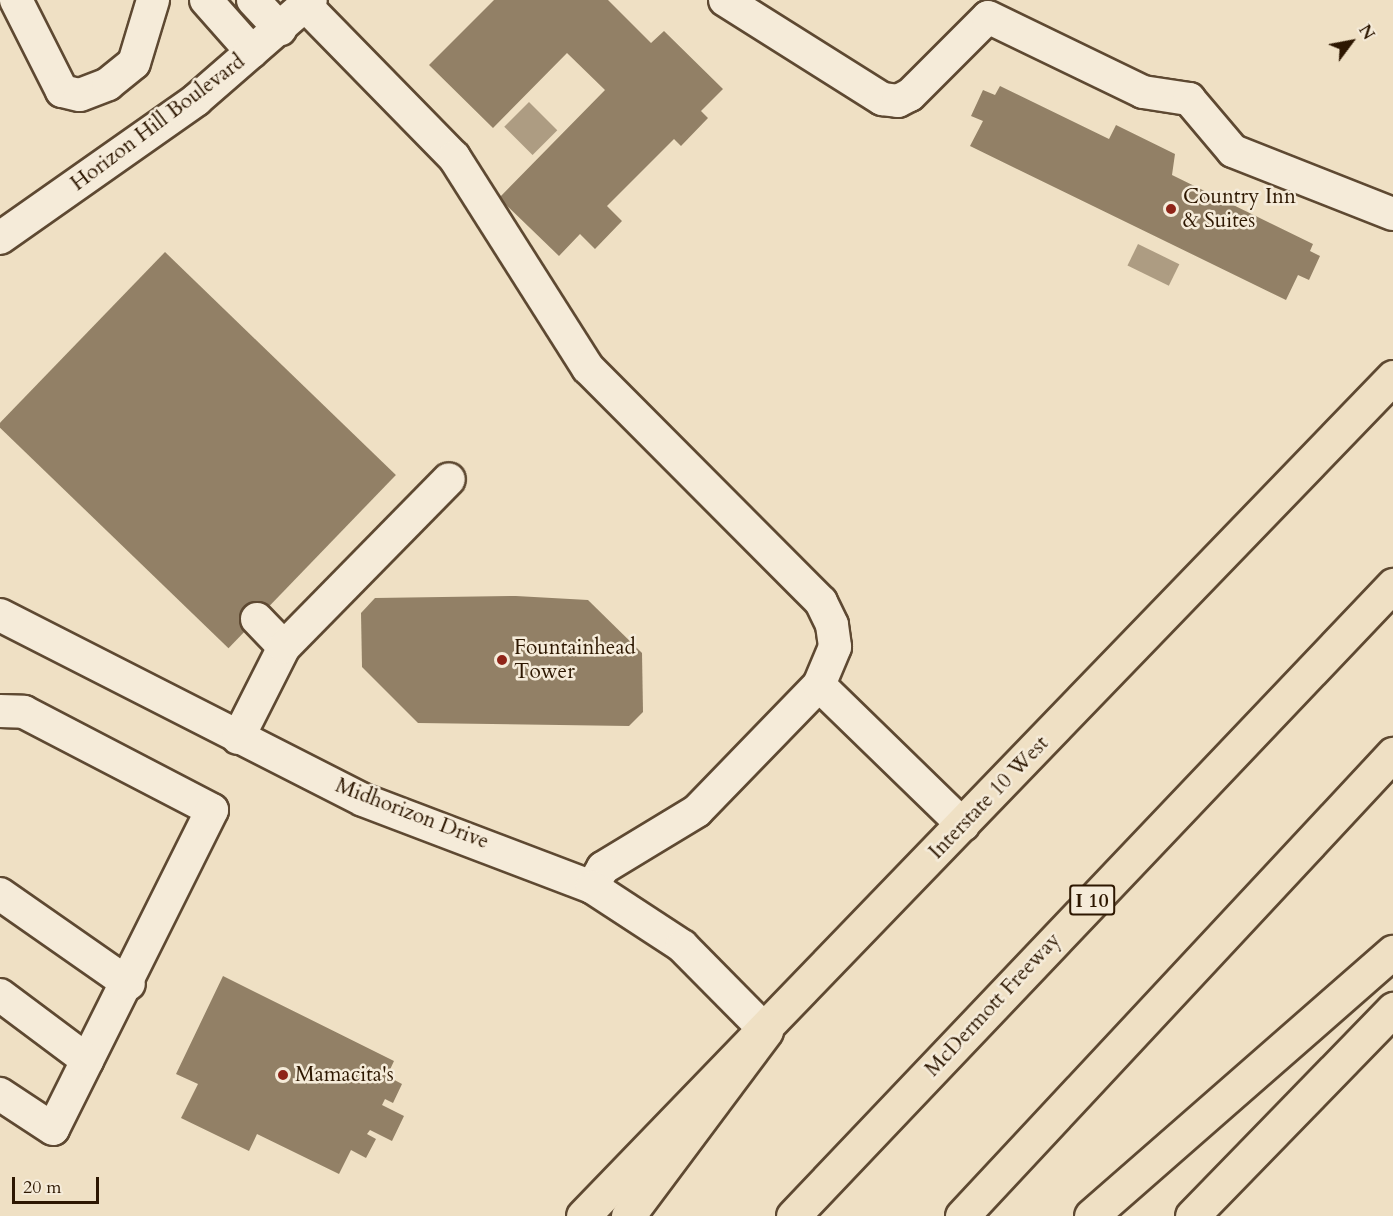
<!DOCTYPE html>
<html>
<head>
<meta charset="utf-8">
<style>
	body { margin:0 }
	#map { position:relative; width:1393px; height:1216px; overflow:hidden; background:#efe0c4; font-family:Cardo,serif }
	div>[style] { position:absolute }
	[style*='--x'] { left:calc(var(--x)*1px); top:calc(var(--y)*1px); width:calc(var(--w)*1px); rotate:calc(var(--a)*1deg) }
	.water>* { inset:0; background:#ad9c82; transform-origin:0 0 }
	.building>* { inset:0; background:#928066; transform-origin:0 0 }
	.roads { filter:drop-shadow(2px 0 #5e4932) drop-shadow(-2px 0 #5e4932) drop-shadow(0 2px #5e4932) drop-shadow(0 -2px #5e4932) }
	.minor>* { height:32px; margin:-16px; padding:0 16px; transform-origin:16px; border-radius:16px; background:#f5ebd9 }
	.major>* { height:33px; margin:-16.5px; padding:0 16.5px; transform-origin:16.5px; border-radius:16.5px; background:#efe0c4 }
	.highway>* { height:33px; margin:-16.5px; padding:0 16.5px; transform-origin:16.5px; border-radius:16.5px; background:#efe0c4 }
	.dots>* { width:16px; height:16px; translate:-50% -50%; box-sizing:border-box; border:3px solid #f5ebd9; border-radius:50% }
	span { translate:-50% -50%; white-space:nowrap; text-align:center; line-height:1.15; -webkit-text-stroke:5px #f5ebd9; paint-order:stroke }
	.shield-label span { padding:2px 4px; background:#f5ebd9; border:2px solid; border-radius:4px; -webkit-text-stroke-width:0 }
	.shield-label { font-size:20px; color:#2d1701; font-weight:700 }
	.street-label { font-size:21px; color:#2d1701 }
	.poi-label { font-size:21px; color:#2d1701 }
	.left { translate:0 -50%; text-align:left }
	.north { position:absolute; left:1321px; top:12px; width:60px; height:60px; -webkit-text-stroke:4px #f5ebd9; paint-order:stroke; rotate:58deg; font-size:16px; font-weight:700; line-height:24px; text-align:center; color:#2d1701 }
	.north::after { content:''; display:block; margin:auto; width:21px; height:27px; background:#2d1701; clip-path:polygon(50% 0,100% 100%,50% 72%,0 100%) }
	.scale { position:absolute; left:12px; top:1177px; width:87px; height:27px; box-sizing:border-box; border:3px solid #2d1701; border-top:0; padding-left:8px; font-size:18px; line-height:21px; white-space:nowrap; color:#2d1701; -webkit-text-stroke:4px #f5ebd9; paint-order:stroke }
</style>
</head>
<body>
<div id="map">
	<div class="water">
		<i style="left:529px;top:102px;width:40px;height:35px;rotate:45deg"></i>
		<i style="left:1138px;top:244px;width:46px;height:24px;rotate:26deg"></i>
	</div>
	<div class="building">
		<i style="clip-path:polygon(494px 0,608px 0,651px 43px,664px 31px,723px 89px,701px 111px,708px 118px,681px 146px,674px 139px,607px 206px,622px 221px,595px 249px,580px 234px,559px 256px,499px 198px,605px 90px,567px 53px,493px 128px,429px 65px)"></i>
		<i style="clip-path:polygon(1000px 86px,1109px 139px,1116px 125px,1175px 154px,1172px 175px,1313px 244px,1310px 251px,1320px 256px,1309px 280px,1298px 275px,1286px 300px,970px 146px,983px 121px,971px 116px,983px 90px,995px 95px)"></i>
		<i style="left:165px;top:252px;width:321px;height:241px;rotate:44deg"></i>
		<i style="clip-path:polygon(516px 596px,588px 600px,642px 653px,643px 712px,629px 726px,418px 723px,362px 667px,361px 613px,375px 598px)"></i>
		<i style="clip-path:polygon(223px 976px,394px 1061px,387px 1076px,402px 1084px,393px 1103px,385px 1099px,382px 1105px,404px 1116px,392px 1141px,370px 1130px,367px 1134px,376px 1139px,366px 1158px,351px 1150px,339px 1174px,257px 1134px,249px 1151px,181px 1118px,198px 1084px,176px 1074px)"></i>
	</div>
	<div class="roads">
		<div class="minor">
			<i style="--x:16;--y:0;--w:102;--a:63.2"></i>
			<i style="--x:62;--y:91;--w:18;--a:13"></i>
			<i style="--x:80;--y:95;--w:30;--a:-21"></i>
			<i style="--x:108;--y:84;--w:33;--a:-39"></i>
			<i style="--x:134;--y:63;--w:66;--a:-73.2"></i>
			<i style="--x:206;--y:0;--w:69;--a:48.5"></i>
			<i style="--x:253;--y:0;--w:40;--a:47"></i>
			<i style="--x:725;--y:0;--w:186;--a:32.2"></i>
			<i style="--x:882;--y:99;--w:16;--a:7"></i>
			<i style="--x:898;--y:101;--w:13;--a:-27"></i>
			<i style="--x:910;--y:95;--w:110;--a:-45"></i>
			<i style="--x:988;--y:17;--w:172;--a:25.8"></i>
			<i style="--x:1143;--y:92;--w:47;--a:8.7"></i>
			<i style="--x:1189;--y:99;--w:68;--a:49.8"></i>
			<i style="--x:1233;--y:151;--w:172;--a:21.5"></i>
			<i style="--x:305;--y:5;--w:213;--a:45.6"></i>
			<i style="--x:454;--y:157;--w:250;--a:57.6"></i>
			<i style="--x:588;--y:368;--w:330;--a:45.1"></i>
			<i style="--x:821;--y:602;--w:25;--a:64"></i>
			<i style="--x:832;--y:625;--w:22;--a:82"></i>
			<i style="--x:835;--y:647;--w:41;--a:112.8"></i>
			<i style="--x:819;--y:685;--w:175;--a:134.1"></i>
			<i style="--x:697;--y:811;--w:110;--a:148.8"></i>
			<i style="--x:603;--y:868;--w:22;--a:120"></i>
			<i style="--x:0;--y:238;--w:240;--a:-35.1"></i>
			<i style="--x:196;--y:100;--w:152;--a:-41"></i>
			<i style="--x:0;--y:615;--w:407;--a:27"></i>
			<i style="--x:363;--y:800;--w:245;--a:20.8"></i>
			<i style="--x:592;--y:887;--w:108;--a:33.2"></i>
			<i style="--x:682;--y:946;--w:120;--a:45.3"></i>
			<i style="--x:257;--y:619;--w:39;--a:46"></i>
			<i style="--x:819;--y:685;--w:201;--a:44.2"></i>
			<i style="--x:0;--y:711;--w:24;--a:2"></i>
			<i style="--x:24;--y:712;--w:212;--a:27.5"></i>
			<i style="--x:212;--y:810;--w:356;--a:116.5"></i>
			<i style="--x:53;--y:1129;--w:64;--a:-146.6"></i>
			<i style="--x:238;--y:738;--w:102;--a:-63.2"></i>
			<i style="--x:284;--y:647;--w:235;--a:-45.5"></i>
			<i style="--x:0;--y:894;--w:157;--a:34.9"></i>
			<i style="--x:0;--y:995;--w:109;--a:36.8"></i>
		</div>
		<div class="major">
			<i style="--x:583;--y:1216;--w:1166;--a:-46.01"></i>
			<i style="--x:1192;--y:1216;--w:289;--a:-45.8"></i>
		</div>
		<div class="highway">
			<i style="--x:628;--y:1216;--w:231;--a:-53.3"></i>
			<i style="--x:793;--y:1216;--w:871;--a:-46.44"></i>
			<i style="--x:962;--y:1216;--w:632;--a:-46.99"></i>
			<i style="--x:1091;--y:1216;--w:401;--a:-41.2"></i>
		</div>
	</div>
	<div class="dots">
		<i style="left:1171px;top:209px;background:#8f2418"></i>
		<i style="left:502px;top:660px;background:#8f2418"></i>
		<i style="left:283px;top:1075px;background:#8f2418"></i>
	</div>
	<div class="shield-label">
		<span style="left:1092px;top:900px">I 10</span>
	</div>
	<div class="street-label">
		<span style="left:158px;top:123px;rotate:-37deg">Horizon Hill Boulevard</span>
		<span style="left:989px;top:798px;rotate:-46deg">Interstate 10 West</span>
		<span style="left:412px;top:814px;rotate:21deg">Midhorizon Drive</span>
		<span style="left:993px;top:1005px;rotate:-47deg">McDermott Freeway</span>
	</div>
	<div class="poi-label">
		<span class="left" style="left:1183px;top:209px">Country Inn<br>&amp; Suites</span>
		<span class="left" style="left:514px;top:660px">Fountainhead<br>Tower</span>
		<span class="left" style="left:295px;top:1075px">Mamacita's</span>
	</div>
	<div class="north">N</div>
	<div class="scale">20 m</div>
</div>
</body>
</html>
